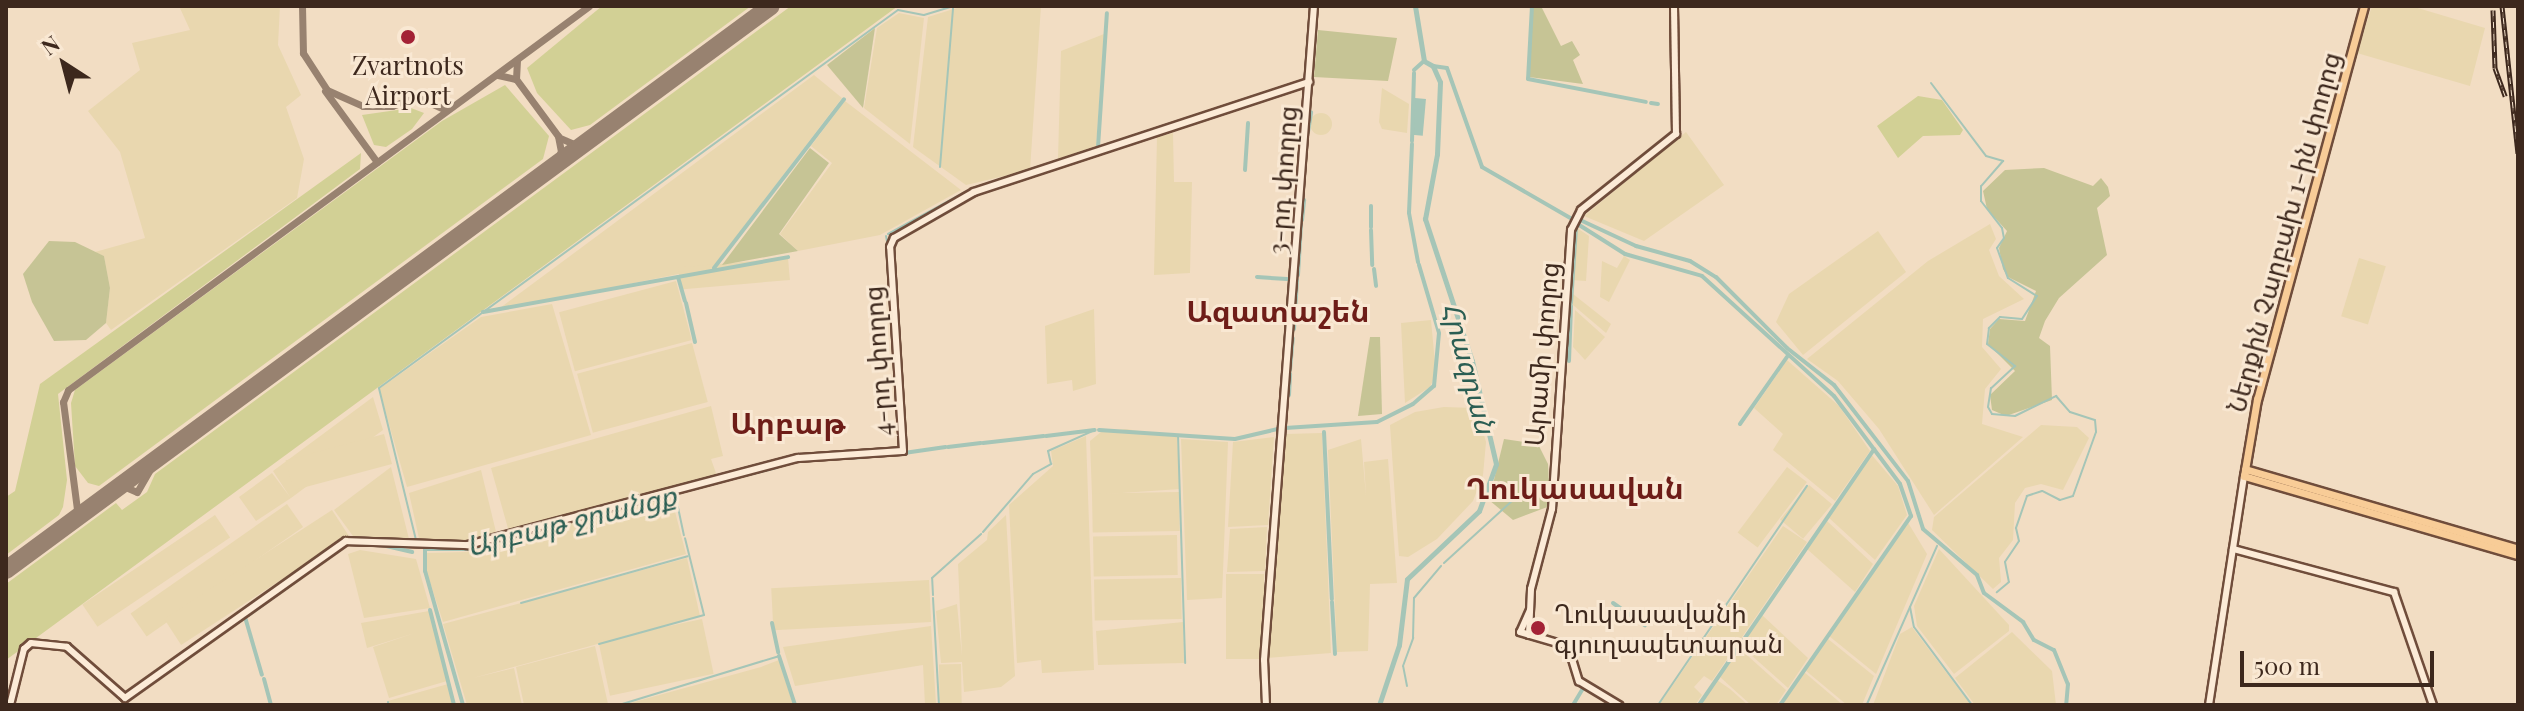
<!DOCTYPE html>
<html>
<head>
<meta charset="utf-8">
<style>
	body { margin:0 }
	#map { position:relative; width:2524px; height:711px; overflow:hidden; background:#f2ddc3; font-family:"Playfair Display","Noto Sans Armenian",serif }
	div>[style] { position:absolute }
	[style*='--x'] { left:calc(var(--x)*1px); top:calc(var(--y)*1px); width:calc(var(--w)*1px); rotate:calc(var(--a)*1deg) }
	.farmland>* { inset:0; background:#e9d7af; transform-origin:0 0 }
	.round { border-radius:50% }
	.green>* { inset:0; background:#d2d095 }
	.cemetery>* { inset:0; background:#c6c495 }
	.water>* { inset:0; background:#a5c5b7; transform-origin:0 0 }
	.stream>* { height:2px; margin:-1px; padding:0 1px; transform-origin:1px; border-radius:1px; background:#a5c5b7 }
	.canal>* { height:4px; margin:-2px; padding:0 2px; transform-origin:2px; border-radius:2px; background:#a5c5b7 }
	.river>* { height:5px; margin:-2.5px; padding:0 2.5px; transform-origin:2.5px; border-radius:2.5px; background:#a5c5b7 }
	.taxiway>* { height:7px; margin:-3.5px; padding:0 3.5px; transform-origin:3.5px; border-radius:3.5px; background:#988270 }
	.runway>* { height:18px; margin:-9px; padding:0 9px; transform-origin:9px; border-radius:9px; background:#988270 }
	.roads { filter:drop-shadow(2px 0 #704d3b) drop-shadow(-2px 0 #704d3b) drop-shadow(0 2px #704d3b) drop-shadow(0 -2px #704d3b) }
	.secondary>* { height:6px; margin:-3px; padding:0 3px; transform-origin:3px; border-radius:3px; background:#fcebd7 }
	.primary>* { height:7px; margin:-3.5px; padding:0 3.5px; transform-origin:3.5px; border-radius:3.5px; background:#f8cc97 }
	.rail>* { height:5px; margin-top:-2.5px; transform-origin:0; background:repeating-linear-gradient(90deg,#f9e8d3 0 6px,#3d281d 0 12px); box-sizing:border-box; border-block:2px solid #3d281d }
	.dots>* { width:22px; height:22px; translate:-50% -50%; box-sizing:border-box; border:4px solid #f9e8d3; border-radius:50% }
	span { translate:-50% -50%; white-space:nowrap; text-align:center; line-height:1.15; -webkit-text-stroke:6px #f9e8d3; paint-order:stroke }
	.poi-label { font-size:26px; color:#3d281d }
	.left { translate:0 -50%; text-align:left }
	.street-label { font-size:26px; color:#3d281d }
	.water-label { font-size:28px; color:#2b5e53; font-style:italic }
	.quarter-label { font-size:30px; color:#6e1d18; font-weight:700 }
	.frame { position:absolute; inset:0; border:8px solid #3d281d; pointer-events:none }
	.north { position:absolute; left:24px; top:24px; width:80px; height:80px; -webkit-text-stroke:6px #f9e8d3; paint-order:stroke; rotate:324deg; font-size:22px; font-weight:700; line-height:32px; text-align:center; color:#3d281d }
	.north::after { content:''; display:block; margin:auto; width:28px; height:36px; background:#3d281d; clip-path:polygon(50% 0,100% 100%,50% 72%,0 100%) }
	.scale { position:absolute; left:2240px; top:651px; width:194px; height:36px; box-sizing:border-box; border:4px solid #3d281d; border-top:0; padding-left:10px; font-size:24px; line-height:28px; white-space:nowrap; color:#3d281d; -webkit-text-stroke:6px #f9e8d3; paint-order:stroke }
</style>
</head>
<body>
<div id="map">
	<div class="farmland">
		<i style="clip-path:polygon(179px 6px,280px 6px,278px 45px,301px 95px,286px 107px,304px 159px,297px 198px,111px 330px,106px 323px,110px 288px,104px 256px,95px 252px,145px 238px,120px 152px,88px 111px,140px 70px,132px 43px,190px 30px)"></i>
		<i style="clip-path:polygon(963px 6px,1041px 6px,1030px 170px,966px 185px,913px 147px,928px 17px)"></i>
		<i style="clip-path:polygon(2372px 6px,2411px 6px,2485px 28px,2470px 86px,2357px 53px)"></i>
		<i style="clip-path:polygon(899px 13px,924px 18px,910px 144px,864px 108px,877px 28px)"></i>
		<i style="clip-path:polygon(1104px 34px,1096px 146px,1058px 159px,1061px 51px)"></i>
		<i style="clip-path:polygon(814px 75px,842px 98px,713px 267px,496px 311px)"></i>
		<i style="clip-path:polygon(1382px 88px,1409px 104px,1407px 133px,1382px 129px,1379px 122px)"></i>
		<i style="clip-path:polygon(845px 101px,961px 190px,880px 235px,798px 251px,780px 234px,832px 163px,811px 146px)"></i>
		<i class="round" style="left:1310px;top:113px;width:22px;height:22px"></i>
		<i style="clip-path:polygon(1686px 132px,1724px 185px,1644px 241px,1584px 216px)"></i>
		<i style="clip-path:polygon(1173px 133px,1174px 182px,1192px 182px,1190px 273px,1154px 275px,1157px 137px)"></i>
		<i style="clip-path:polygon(1990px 224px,1996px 239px,1989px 250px,1999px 276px,2024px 299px,1983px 319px,1982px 347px,2001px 369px,1985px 389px,1982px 424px,2023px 437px,1934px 515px,1879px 429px,1838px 381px,1807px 359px,1928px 261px)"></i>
		<i style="clip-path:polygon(1577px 228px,1589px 236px,1586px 281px,1572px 280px)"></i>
		<i style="clip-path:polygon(1878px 231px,1906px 272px,1803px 355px,1776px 322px,1789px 294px)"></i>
		<i style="clip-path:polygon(1624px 256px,1630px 260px,1609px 302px,1600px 297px,1602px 261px,1617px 268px)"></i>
		<i style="left:788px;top:258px;width:22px;height:110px;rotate:85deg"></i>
		<i style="left:2359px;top:258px;width:28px;height:61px;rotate:17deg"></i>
		<i style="left:676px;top:281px;width:61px;height:121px;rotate:75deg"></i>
		<i style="clip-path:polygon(1573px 294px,1611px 324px,1606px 333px,1573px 305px)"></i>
		<i style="clip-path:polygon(552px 304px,591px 435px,407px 487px,379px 389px,481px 317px)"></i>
		<i style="clip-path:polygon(1094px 309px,1096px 384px,1073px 391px,1072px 380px,1047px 384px,1045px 326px)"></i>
		<i style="clip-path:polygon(1575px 310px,1605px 337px,1585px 360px,1573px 347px)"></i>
		<i style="clip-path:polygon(1431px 320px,1436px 374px,1430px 387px,1405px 403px,1401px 323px)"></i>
		<i style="left:692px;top:343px;width:61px;height:119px;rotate:75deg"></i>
		<i style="clip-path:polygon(1787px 360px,1839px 406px,1870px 451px,1835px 501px,1773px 450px,1783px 434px,1754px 408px)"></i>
		<i style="clip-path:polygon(373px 397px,383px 430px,291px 498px,256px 521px,239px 497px,272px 473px,290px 497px,273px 471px)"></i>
		<i style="clip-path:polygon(711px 406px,723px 456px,711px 459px,717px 476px,509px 532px,491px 468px)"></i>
		<i style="clip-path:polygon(1444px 407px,1474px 408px,1479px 417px,1486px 442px,1483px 475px,1473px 501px,1437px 539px,1408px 557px,1399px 556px,1390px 425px,1415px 412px)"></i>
		<i style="clip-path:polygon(2041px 425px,2077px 427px,2089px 438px,2063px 490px,2041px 484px,2025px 488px,2015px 503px,2013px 540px,1999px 558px,2001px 582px,1993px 589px,1932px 530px,1934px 517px)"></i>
		<i style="clip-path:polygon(1126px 429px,1177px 437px,1180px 489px,1092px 495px,1090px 441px,1101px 432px)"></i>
		<i style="clip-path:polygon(1322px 433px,1331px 653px,1267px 658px,1286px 434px)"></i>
		<i style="left:384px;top:434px;width:31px;height:102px;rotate:75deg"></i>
		<i style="clip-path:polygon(1086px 436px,1094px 670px,1042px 673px,1041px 660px,1017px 663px,1009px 505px,1053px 466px,1051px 451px)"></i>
		<i style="clip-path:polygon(1274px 437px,1268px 525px,1228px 527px,1233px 442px)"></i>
		<i style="clip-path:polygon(1181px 439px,1228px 442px,1222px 598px,1187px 600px)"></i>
		<i style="clip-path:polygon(1361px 439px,1366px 496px,1364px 462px,1388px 459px,1397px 583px,1370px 584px,1368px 651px,1337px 652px,1328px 450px)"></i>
		<i style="clip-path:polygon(1871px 454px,1898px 486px,1907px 515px,1875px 560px,1828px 517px)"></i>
		<i style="clip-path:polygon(391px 467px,409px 539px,353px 536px,334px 510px)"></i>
		<i style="left:1787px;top:467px;width:25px;height:82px;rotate:37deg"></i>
		<i style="clip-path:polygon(481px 470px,497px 536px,471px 543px,420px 543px,409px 493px)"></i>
		<i style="left:1809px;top:485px;width:30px;height:45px;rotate:40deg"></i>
		<i style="left:1179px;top:492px;width:39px;height:87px;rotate:89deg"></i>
		<i style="clip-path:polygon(671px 496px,686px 554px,443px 622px,426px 570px,426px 553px,466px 552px)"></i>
		<i style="left:287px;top:504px;width:28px;height:191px;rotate:55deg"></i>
		<i style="left:332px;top:510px;width:31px;height:200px;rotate:57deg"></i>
		<i style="left:215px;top:515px;width:27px;height:160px;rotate:56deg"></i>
		<i style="clip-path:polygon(1006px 515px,1015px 676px,1001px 687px,964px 692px,962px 662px,941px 663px,936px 611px,957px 604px,962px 656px,958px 564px,987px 540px,988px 532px)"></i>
		<i style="clip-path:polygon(1827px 521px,1873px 564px,1855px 592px,1807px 549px)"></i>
		<i style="clip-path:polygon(1907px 521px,1927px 554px,1876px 674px,1829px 636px)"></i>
		<i style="clip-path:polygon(1783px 526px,1807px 542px,1712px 681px,1704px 676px,1694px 687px,1702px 695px,1695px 705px,1659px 705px)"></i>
		<i style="clip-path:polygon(1267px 527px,1265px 571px,1227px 572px,1230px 529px)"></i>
		<i style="left:1177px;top:535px;width:40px;height:84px;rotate:89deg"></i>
		<i style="clip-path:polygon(1939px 549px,2009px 625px,2009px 631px,1954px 674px,1917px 626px,1914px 606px)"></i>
		<i style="clip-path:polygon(360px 550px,416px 559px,430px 608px,364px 618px,348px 554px)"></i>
		<i style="clip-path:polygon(687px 558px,700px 616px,473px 678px,514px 668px,522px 705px,467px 705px,443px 624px)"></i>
		<i style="left:1226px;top:574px;width:38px;height:85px"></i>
		<i style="left:1181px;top:578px;width:41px;height:87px;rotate:89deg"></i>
		<i style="left:929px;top:580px;width:42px;height:158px;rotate:87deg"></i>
		<i style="clip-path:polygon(429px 611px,447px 681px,389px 698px,373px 647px,415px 633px,367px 648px,361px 623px)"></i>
		<i style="clip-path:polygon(1762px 615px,1808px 658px,1788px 688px,1741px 646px)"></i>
		<i style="left:702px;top:619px;width:56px;height:106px;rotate:78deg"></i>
		<i style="clip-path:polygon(1183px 622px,1184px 663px,1098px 665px,1096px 631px)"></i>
		<i style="clip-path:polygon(931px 626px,936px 704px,925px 705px,923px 665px,795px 686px,783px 647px)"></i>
		<i style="clip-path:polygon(1912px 627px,1970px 704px,1873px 705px,1900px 634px)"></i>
		<i style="clip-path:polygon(2012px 632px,2052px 671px,2056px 705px,1975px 705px,1955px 678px)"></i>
		<i style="clip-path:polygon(1828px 639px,1874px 676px,1862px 705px,1847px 705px,1805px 670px)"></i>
		<i style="clip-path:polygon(595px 646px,608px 704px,524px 705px,516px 667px)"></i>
		<i style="clip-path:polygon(1739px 648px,1786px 690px,1776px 705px,1751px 705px,1720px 677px)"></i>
		<i style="clip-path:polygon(779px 660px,793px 705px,623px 705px,761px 667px)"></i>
		<i style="left:961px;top:664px;width:41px;height:22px;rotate:89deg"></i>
		<i style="clip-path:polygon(1804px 672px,1843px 705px,1781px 704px)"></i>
		<i style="clip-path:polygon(1717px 680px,1730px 689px,1748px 705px,1700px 705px)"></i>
		<i style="clip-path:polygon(448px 684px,453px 705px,389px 705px,388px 701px)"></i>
	</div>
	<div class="green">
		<i style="clip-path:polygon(602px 6px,751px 6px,590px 125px,571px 130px,537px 93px,527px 68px)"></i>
		<i style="clip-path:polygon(791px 6px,898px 6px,6px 660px,6px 584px,116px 503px,122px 510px,147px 492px,155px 474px)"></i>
		<i style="clip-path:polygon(505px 85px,549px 136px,543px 159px,99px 486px,88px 483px,75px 466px,71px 403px,75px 390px,442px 121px)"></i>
		<i style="clip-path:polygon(1918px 96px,1942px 100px,1963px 130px,1960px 135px,1923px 136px,1898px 158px,1877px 126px)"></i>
		<i style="clip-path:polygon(411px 108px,424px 113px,412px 129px,386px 147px,374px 145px,362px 115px)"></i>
		<i style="clip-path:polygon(361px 153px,360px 169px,58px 394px,67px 480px,63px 507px,59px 515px,6px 555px,6px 497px,15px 491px,40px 384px)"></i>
	</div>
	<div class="cemetery">
		<i style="clip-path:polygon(1533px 6px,1541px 6px,1561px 46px,1572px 41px,1580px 55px,1573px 60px,1583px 84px,1529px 77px)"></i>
		<i style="clip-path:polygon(875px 28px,863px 108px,827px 65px)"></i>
		<i style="clip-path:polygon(1318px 30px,1397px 38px,1388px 81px,1314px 77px)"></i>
		<i style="clip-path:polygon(810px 148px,829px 163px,779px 234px,798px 251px,722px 265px)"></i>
		<i style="clip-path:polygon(2044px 168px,2093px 186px,2101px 178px,2108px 187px,2110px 196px,2097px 208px,2107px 255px,2059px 298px,2045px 321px,2039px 338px,2050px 346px,2052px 400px,2006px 416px,1992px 410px,1990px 395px,2015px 371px,1988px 344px,1990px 329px,1999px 319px,2025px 321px,2036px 291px,2008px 277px,2003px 269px,1999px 248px,2007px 231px,1987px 209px,1983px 191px,2005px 170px)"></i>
		<i style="clip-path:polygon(49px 241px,75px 242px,104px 256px,110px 288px,106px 323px,86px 340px,54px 341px,32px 302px,23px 274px)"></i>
		<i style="clip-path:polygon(1370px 337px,1380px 337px,1382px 414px,1358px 416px)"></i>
		<i style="clip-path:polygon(1504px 439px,1538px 444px,1548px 464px,1550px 506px,1513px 520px,1489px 500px)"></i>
	</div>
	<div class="water">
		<i style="left:1415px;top:98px;width:11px;height:37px;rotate:5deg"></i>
	</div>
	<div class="stream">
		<i style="--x:1931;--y:83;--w:91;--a:53"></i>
		<i style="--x:1986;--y:156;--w:18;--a:16"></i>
		<i style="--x:2003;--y:161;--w:33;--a:131"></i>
		<i style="--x:1981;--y:186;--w:15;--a:90"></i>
		<i style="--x:1981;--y:201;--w:34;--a:52"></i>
		<i style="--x:2002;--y:228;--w:10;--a:79"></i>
		<i style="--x:2004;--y:238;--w:12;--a:125"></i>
		<i style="--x:1997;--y:248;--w:32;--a:70"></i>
		<i style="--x:2008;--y:278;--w:34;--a:32"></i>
		<i style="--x:2037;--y:296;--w:27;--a:123"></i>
		<i style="--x:2022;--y:319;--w:22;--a:-175"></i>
		<i style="--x:2000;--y:317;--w:16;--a:135"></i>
		<i style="--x:1989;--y:328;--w:16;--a:97"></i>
		<i style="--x:1987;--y:344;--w:36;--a:38"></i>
		<i style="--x:2015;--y:366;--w:33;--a:137"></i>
		<i style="--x:1991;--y:388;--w:19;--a:99"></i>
		<i style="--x:1988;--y:407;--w:8;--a:60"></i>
		<i style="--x:1992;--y:414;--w:23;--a:5"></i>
		<i style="--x:2015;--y:416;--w:46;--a:-26"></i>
		<i style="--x:2056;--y:396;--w:21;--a:49"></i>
		<i style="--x:2070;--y:412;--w:26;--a:18"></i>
		<i style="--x:2095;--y:420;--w:12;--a:85"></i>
		<i style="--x:2096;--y:432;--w:68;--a:109.8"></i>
		<i style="--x:2073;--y:496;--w:14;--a:163"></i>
		<i style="--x:2060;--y:500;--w:20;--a:-153"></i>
		<i style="--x:2042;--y:491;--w:16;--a:162"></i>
		<i style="--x:2027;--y:496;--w:34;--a:109"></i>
		<i style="--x:2016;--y:528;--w:13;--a:77"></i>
		<i style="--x:2019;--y:541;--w:25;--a:124"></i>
		<i style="--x:2005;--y:562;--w:20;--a:79"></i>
		<i style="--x:2009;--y:582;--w:16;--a:140"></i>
		<i style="--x:940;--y:167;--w:160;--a:-85.3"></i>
		<i style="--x:888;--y:234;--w:88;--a:-28.6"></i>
		<i style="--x:886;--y:236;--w:10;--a:79"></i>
		<i style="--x:1178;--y:435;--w:228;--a:88.2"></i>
		<i style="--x:1282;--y:467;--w:35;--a:-85"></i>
		<i style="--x:676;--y:498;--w:38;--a:78"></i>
		<i style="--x:983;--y:532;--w:77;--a:-49.2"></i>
		<i style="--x:1033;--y:474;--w:21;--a:-29"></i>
		<i style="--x:1051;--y:464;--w:13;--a:-103"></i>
		<i style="--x:1048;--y:451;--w:51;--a:-24.1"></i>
		<i style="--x:416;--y:540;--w:156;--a:-103.7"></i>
		<i style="--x:379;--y:388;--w:642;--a:-36.07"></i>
		<i style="--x:898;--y:10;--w:26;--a:11"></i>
		<i style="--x:924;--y:15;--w:31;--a:-17"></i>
		<i style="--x:1444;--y:563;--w:108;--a:-42.4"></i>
		<i style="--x:933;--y:595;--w:17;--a:-93"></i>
		<i style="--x:932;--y:578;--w:66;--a:-41.9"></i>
		<i style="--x:933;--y:598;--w:107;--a:86.8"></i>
		<i style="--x:521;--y:603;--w:173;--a:-15.7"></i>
		<i style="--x:1910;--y:607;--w:20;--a:79"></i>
		<i style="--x:1914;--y:627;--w:97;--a:53.4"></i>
		<i style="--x:599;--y:644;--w:109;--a:-15.4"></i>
		<i style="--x:704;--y:615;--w:79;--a:-103.9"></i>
		<i style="--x:1407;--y:686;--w:20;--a:-101"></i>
		<i style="--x:1403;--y:666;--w:30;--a:-70"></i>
		<i style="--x:1413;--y:638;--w:40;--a:-88.6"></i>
		<i style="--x:1414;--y:598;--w:42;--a:-49.8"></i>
		<i style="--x:388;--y:702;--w:3;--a:90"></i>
		<i style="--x:1867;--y:704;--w:173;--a:-66.1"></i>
		<i style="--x:619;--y:705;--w:167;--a:-17"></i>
		<i style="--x:1658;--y:705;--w:265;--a:-55.8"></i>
	</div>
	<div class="canal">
		<i style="--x:1532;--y:6;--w:73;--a:93.1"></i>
		<i style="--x:1528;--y:79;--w:120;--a:11"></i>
		<i style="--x:1433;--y:66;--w:14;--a:8"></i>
		<i style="--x:1447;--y:68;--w:105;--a:70.5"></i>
		<i style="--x:1482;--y:167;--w:104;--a:30"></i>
		<i style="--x:1414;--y:70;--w:13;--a:-42"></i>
		<i style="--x:1651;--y:103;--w:7;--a:8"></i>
		<i style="--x:1308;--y:132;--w:20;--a:-81"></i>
		<i style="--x:1412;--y:141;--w:68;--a:-88.3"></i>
		<i style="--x:1412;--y:144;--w:69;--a:92.5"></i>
		<i style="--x:1409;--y:213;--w:50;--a:79.6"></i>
		<i style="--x:1098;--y:147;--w:134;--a:-86.2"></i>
		<i style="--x:1245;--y:170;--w:47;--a:-86.3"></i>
		<i style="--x:1371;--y:206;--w:21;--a:90"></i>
		<i style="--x:1578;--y:219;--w:64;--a:25"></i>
		<i style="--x:1636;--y:246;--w:56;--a:15.5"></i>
		<i style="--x:1690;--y:261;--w:31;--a:32"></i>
		<i style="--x:1716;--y:277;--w:100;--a:45"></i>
		<i style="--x:1787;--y:348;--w:60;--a:38.2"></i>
		<i style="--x:1834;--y:385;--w:121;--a:52.4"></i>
		<i style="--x:1908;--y:481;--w:50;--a:72.6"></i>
		<i style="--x:1923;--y:529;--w:71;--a:40.4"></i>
		<i style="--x:1977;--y:575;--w:19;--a:69"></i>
		<i style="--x:1984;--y:593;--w:49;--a:36.6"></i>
		<i style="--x:2023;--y:622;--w:21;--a:59"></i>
		<i style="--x:2034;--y:640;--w:22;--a:27"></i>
		<i style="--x:2054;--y:650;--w:37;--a:68"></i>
		<i style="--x:2068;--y:684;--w:21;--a:95"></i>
		<i style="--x:1302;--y:220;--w:20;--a:-84"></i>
		<i style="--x:1576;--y:223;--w:58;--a:32.3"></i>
		<i style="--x:1625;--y:254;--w:80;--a:15.9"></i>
		<i style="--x:1702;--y:276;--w:178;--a:42.3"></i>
		<i style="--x:1834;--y:396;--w:110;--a:53.1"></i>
		<i style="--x:1900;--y:484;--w:34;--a:71"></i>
		<i style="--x:1911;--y:516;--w:230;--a:124.7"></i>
		<i style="--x:1371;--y:230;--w:35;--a:88"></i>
		<i style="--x:714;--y:268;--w:213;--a:-52.4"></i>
		<i style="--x:1374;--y:269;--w:17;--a:83"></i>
		<i style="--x:1298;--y:275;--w:51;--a:-86.6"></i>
		<i style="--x:678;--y:277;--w:25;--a:74"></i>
		<i style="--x:1257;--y:277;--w:30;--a:4"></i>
		<i style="--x:686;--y:303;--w:40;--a:77"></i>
		<i style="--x:1571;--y:303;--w:76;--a:-86.2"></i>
		<i style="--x:483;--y:312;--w:310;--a:-10.2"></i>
		<i style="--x:1294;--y:329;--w:49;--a:-86.5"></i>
		<i style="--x:1569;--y:361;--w:55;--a:-87.9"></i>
		<i style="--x:1290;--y:370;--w:32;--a:-85"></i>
		<i style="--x:1289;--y:395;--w:21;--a:-87"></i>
		<i style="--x:1740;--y:424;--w:82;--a:-55"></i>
		<i style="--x:1285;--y:428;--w:92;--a:-3.7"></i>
		<i style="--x:1377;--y:422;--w:40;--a:-26.6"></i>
		<i style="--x:1413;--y:404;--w:28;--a:-41"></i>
		<i style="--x:1434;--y:386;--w:53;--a:-84.6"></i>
		<i style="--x:1439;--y:333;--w:71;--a:-106.4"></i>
		<i style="--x:1099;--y:430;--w:136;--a:3.8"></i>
		<i style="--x:1235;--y:439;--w:48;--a:-13.2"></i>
		<i style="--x:1324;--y:432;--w:167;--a:87.3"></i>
		<i style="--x:1046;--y:436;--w:49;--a:-7"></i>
		<i style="--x:983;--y:443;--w:61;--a:-6.5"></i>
		<i style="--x:948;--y:447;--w:33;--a:-7"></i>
		<i style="--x:904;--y:453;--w:42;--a:-8.1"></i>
		<i style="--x:843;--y:458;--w:21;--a:-3"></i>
		<i style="--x:737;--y:477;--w:41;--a:-14"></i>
		<i style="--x:382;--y:545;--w:31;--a:13"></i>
		<i style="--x:1332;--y:602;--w:52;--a:86.7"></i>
		<i style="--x:1613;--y:603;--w:39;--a:35"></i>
		<i style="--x:430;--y:610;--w:98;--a:75.8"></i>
		<i style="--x:248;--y:615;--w:65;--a:-35.6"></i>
		<i style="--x:245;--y:617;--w:60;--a:73.7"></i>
		<i style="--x:772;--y:623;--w:30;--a:78"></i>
		<i style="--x:779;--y:656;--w:52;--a:71.9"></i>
		<i style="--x:264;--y:679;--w:27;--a:75"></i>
		<i style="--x:463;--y:705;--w:139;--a:-105.8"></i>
		<i style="--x:425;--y:571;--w:22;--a:-90"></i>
		<i style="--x:425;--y:549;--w:44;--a:0"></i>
		<i style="--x:469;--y:549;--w:99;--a:-15.2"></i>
		<i style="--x:1573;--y:705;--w:21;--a:-59"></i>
		<i style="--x:1699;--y:705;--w:310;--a:-55.6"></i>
	</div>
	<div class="river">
		<i style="--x:1379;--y:705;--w:63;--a:-71.6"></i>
		<i style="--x:1399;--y:645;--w:66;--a:-83.1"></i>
		<i style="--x:1407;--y:579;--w:99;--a:-43.4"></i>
		<i style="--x:1479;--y:511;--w:50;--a:-70.1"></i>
		<i style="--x:1496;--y:464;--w:106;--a:-103.1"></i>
		<i style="--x:1472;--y:361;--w:150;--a:-108.3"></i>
		<i style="--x:1425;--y:219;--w:66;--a:-79.5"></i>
		<i style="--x:1437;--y:154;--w:72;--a:-87.6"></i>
		<i style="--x:1440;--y:82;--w:17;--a:-114"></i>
		<i style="--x:1433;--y:66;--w:10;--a:-151"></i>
		<i style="--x:1424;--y:61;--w:56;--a:-99.3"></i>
	</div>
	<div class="taxiway">
		<i style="--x:302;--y:6;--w:47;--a:88.8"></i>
		<i style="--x:303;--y:53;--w:44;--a:57"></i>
		<i style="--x:327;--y:90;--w:39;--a:24"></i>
		<i style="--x:363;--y:106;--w:29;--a:0"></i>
		<i style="--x:392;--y:106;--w:27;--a:-20"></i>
		<i style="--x:417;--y:97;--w:32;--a:24"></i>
		<i style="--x:498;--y:75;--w:18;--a:13"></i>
		<i style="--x:516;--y:79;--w:19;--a:-87"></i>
		<i style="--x:516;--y:79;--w:71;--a:53.6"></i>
		<i style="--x:558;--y:136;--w:15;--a:79"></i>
		<i style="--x:561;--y:151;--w:15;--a:113"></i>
		<i style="--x:325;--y:91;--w:88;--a:53.8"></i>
		<i style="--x:560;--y:138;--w:15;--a:23"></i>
		<i style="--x:574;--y:144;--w:18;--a:-19"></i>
		<i style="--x:121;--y:485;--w:17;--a:24"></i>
		<i style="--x:137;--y:492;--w:38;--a:-60"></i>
		<i style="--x:78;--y:517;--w:116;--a:-97.4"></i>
		<i style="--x:63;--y:402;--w:13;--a:-67"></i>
		<i style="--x:68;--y:390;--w:647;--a:-36.39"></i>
	</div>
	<div class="runway">
		<i style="--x:6;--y:570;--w:950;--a:-36.4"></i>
	</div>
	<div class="roads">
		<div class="secondary">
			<i style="--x:2233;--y:549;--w:167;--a:15"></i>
			<i style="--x:2394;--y:592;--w:120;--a:71"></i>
			<i style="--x:1530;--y:610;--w:24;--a:114"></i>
			<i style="--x:1520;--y:632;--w:50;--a:16.3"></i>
			<i style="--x:1568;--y:646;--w:37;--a:73"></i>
			<i style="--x:1579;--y:681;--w:47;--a:31"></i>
			<i style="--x:1529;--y:635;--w:46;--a:-87.5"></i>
			<i style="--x:1531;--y:589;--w:83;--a:-75.3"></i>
			<i style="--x:1552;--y:509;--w:280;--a:-86.1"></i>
			<i style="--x:1571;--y:230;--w:22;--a:-63"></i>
			<i style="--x:1581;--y:210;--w:122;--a:-38.7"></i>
			<i style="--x:1676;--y:134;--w:128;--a:-90.9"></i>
			<i style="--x:10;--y:705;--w:58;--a:-76"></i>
			<i style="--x:24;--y:649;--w:9;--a:-41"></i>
			<i style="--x:31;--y:643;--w:36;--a:6"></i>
			<i style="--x:67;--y:647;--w:77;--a:41.3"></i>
			<i style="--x:125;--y:698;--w:271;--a:-35.4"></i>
			<i style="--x:346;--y:541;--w:122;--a:1.9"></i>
			<i style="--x:468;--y:545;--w:341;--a:-14.8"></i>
			<i style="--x:798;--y:458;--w:105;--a:-3.8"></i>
			<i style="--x:903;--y:451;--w:204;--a:-93.6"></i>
			<i style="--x:890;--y:247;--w:10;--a:-66"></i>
			<i style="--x:894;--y:238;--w:92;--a:-29.9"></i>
			<i style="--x:974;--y:192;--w:353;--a:-18.2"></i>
			<i style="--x:1266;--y:705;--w:45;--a:-92.5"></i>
			<i style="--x:1264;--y:660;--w:656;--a:-85.63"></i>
			<i style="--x:2209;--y:705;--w:232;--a:-81.3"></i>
		</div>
		<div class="primary">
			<i style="--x:2364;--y:6;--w:407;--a:105.2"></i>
			<i style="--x:2257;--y:399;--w:78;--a:99.6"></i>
			<i style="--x:2244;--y:476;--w:285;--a:16.1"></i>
			<i style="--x:2245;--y:469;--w:284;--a:16.3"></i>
		</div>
	</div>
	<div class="rail">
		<i style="--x:2502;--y:6;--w:148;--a:83.8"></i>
		<i style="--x:2493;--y:10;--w:58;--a:88"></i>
		<i style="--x:2495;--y:68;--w:30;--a:70"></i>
	</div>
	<div class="dots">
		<i style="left:408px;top:37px;background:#a32236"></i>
		<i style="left:1538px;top:628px;background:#a32236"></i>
	</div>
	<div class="poi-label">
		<span style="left:408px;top:80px">Zvartnots<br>Airport</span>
		<span class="left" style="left:1554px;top:628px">Ղուկասավանի<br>գյուղապետարան</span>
	</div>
	<div class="street-label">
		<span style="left:1282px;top:180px;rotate:-86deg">3-րդ փողոց</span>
		<span style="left:2283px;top:232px;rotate:-75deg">Ներքին Չարբախ 1-ին փողոց</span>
		<span style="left:1541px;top:354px;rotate:-85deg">Արամի փողոց</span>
		<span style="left:877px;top:361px;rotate:-94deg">4-րդ փողոց</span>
	</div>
	<div class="water-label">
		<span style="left:1470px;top:368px;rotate:75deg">Հրազդան</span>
		<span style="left:571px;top:520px;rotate:-14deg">Արբաթ ջրանցք</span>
	</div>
	<div class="quarter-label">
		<span style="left:1278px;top:310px">Ազատաշեն</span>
		<span style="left:788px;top:422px">Արբաթ</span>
		<span style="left:1575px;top:487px">Ղուկասավան</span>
	</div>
	<div class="frame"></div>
	<div class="north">N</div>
	<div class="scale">500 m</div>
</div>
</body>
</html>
